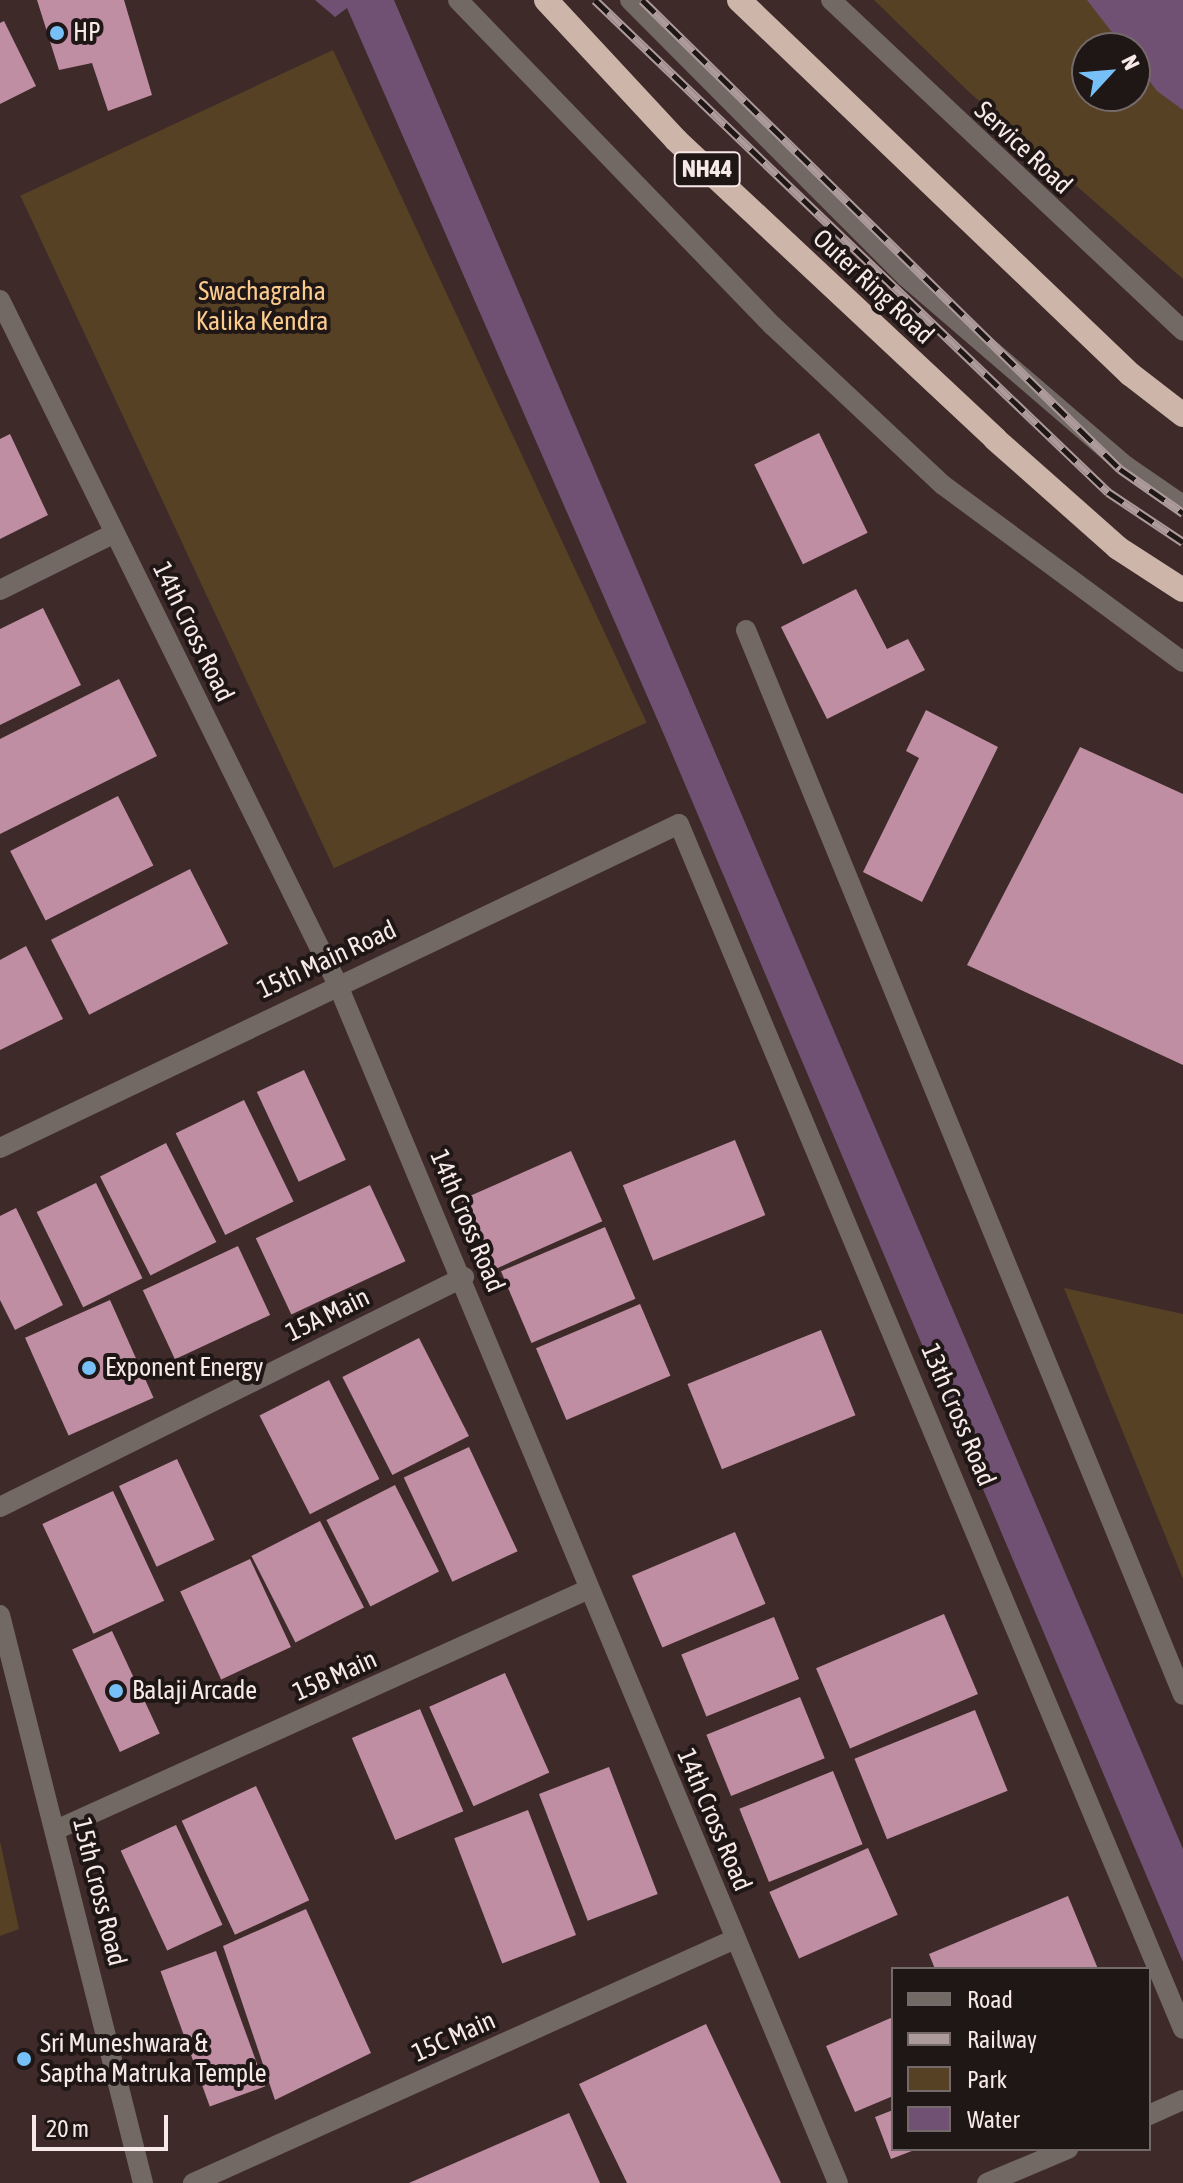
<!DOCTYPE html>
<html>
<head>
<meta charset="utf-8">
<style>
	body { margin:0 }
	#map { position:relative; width:1183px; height:2183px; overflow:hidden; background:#3f2a2a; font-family:"Asap Condensed",sans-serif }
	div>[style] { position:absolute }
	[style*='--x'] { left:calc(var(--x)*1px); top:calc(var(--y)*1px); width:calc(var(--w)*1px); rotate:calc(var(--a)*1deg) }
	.green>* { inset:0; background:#564125; transform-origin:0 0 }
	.water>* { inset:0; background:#715173 }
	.building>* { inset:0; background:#bf8ea3; transform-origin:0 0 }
	.minor>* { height:20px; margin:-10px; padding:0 10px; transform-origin:10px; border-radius:10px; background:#726964 }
	.highway>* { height:24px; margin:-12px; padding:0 12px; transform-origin:12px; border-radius:12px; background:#cdb5aa }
	.rail>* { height:9px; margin-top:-4.5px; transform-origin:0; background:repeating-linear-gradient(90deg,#1f1616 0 18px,#ac9b9a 0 36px); box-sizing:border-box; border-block:2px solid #ac9b9a }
	.dots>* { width:22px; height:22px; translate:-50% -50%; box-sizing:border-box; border:4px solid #1f1616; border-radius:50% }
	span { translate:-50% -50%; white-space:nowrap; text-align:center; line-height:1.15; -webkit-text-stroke:8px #1f1616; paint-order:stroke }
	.shield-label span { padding:2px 6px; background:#1f1616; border:2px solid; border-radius:6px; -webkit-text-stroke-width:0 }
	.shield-label { font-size:24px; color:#f7e9e8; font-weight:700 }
	.poi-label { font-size:26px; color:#f7e9e8 }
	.left { translate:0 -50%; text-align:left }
	.street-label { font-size:26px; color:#f7e9e8 }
	.park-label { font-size:26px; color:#fccc8f }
	.legend { position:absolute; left:891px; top:1967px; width:260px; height:184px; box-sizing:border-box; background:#1f1616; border:2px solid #756a6a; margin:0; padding:10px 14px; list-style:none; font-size:24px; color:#f7e9e8 }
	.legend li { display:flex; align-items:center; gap:16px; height:40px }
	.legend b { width:40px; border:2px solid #756a6a }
	.north { position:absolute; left:1071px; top:32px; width:80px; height:80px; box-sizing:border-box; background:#1f1616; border:2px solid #756a6a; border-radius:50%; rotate:64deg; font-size:22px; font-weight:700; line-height:32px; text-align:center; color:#f7e9e8 }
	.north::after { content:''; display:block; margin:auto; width:28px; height:36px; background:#77bff7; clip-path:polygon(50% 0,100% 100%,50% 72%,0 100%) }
	.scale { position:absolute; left:32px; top:2115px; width:136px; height:36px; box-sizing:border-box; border:4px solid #f7e9e8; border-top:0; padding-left:10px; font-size:24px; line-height:28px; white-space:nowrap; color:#f7e9e8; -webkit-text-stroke:6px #1f1616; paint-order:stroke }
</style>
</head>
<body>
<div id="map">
	<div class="green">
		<i style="clip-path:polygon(evenodd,874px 0,1183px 0,1183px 279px,969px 92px,874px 0,1087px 48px,1135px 48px,1135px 96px,1087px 96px,1087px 48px)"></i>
		<i style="left:333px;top:50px;width:742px;height:345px;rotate:65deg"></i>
		<i style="clip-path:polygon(1064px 1288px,1183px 1314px,1183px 1579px)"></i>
		<i style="clip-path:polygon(0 1841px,19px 1929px,0 1936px)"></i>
	</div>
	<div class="water">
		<i style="clip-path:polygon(315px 0,394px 0,1183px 1849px,1183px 1962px,665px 737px,347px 8px,335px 17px)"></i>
		<i style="clip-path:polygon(1087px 0,1183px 0,1183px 110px,1157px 91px,1135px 62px,1135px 48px,1124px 48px)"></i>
	</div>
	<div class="building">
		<i style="clip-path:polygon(37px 0,124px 0,152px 95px,108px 111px,92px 63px,59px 70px)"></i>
		<i style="clip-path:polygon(4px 21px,36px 86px,0 104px,0 23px)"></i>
		<i style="left:819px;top:433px;width:111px;height:72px;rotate:64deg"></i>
		<i style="clip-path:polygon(10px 434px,48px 515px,0 539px,0 439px)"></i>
		<i style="clip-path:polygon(856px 589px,887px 649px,908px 639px,925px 670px,827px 719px,781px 627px)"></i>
		<i style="clip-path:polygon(43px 608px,81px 685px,0 725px,0 629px)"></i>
		<i style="clip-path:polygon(119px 679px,157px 756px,0 834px,0 739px)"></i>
		<i style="clip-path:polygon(926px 710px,998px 747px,922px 902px,863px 872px,919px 758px,906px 751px)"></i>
		<i style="clip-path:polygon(1080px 747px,1183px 794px,1183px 1065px,967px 965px)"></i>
		<i style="left:118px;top:796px;width:78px;height:121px;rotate:63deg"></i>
		<i style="left:190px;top:869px;width:84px;height:156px;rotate:63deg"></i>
		<i style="clip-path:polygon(26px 946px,63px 1019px,0 1050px,0 960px)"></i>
		<i style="left:304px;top:1070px;width:99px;height:52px;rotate:65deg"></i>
		<i style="left:244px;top:1100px;width:113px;height:76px;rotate:64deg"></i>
		<i style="left:735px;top:1140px;width:81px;height:121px;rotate:68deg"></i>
		<i style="left:166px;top:1143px;width:111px;height:74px;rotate:63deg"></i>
		<i style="left:571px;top:1151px;width:77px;height:120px;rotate:66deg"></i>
		<i style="left:96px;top:1183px;width:106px;height:66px;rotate:64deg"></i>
		<i style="left:370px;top:1185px;width:84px;height:126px;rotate:65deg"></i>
		<i style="clip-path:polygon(16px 1208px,63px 1305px,15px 1330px,0 1300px,0 1216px)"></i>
		<i style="left:605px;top:1227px;width:78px;height:113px;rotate:67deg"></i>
		<i style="left:238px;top:1246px;width:76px;height:105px;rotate:65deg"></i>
		<i style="left:110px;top:1300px;width:107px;height:93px;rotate:66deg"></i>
		<i style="left:640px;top:1304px;width:78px;height:113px;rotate:67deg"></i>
		<i style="left:821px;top:1330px;width:92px;height:144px;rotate:68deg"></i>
		<i style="left:419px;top:1338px;width:110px;height:86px;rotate:63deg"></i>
		<i style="left:329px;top:1380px;width:111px;height:78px;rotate:63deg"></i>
		<i style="left:469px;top:1447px;width:115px;height:72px;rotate:65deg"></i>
		<i style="left:177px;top:1459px;width:89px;height:64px;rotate:65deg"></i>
		<i style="left:395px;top:1485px;width:97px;height:77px;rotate:63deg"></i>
		<i style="left:113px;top:1491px;width:121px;height:78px;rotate:65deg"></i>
		<i style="left:320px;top:1521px;width:97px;height:77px;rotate:63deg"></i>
		<i style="left:735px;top:1532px;width:78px;height:112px;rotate:67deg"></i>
		<i style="left:250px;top:1559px;width:97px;height:77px;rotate:65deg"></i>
		<i style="left:944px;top:1614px;width:87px;height:139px;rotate:67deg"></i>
		<i style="left:774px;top:1617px;width:67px;height:100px;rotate:68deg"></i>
		<i style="left:112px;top:1631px;width:113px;height:44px;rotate:65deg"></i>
		<i style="left:505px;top:1673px;width:109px;height:83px;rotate:66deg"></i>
		<i style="left:800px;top:1697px;width:66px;height:101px;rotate:68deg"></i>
		<i style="left:420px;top:1709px;width:111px;height:74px;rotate:67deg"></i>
		<i style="left:975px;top:1710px;width:87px;height:130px;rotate:68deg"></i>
		<i style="left:609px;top:1767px;width:136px;height:75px;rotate:69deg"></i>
		<i style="left:833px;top:1771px;width:79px;height:101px;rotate:68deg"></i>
		<i style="left:256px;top:1786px;width:126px;height:82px;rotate:65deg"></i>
		<i style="left:528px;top:1810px;width:134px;height:79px;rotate:69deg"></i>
		<i style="left:176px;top:1825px;width:110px;height:61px;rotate:65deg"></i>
		<i style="left:868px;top:1848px;width:73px;height:108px;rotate:66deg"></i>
		<i style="clip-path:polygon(1068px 1896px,1098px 1969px,935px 1969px,929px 1954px)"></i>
		<i style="clip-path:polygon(306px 1909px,371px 2053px,275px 2100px,223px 1946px)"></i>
		<i style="left:216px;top:1951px;width:144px;height:59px;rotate:70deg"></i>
		<i style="clip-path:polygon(893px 2017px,893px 2096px,855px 2112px,826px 2046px)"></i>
		<i style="clip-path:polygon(706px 2024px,781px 2183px,627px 2183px,579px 2084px)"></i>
		<i style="clip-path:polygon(893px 2110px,893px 2149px,917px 2149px,891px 2159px,875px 2117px)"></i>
		<i style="clip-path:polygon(569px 2113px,600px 2183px,409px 2183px)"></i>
	</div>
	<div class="minor">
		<i style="--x:458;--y:0;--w:453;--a:46"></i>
		<i style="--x:773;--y:326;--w:233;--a:43.1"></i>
		<i style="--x:943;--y:485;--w:298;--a:36.4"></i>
		<i style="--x:630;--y:0;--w:391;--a:45.1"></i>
		<i style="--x:906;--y:277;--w:290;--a:40.7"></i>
		<i style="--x:1126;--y:466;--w:69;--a:34.4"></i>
		<i style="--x:831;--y:0;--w:483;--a:43.2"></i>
		<i style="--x:0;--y:300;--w:762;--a:63.74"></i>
		<i style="--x:337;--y:983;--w:1300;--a:67.34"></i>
		<i style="--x:0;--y:590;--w:128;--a:-26.4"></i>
		<i style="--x:746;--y:630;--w:1151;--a:67.69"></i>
		<i style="--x:0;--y:1148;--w:752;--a:-25.51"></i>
		<i style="--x:679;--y:824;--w:1306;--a:67.3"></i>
		<i style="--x:0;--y:1507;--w:518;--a:-26.37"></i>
		<i style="--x:0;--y:1615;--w:586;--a:75.87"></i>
		<i style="--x:58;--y:1829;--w:583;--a:-24.32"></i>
		<i style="--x:1149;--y:2115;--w:37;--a:-24"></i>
		<i style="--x:193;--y:2183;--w:594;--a:-24.24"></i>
		<i style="--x:987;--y:2183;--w:88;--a:-22.8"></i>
	</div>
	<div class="highway">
		<i style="--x:546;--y:0;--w:191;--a:47.1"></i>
		<i style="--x:676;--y:140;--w:437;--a:43.1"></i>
		<i style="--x:995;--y:439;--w:164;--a:41.5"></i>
		<i style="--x:1118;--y:548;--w:77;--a:32.9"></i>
		<i style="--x:739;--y:0;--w:541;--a:43.73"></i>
		<i style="--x:1130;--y:374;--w:67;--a:37.7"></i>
	</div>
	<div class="rail">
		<i style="--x:595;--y:0;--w:711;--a:43.8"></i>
		<i style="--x:1108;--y:492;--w:90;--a:33.7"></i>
		<i style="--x:642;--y:0;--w:670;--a:44.46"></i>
		<i style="--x:1120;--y:469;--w:77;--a:34.9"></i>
	</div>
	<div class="dots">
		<i style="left:57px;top:33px;background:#77bff7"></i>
		<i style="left:89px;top:1368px;background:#77bff7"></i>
		<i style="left:116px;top:1691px;background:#77bff7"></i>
		<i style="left:24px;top:2059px;background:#77bff7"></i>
	</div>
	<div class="shield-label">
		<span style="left:707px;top:169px">NH44</span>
	</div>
	<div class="poi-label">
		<span class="left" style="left:73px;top:33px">HP</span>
		<span class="left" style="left:105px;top:1368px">Exponent Energy</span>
		<span class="left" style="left:132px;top:1691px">Balaji Arcade</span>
		<span class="left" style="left:40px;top:2059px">Sri Muneshwara &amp;<br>Saptha Matruka Temple</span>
	</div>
	<div class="street-label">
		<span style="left:1023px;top:148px;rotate:43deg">Service Road</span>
		<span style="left:873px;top:287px;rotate:43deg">Outer Ring Road</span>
		<span style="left:193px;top:632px;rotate:64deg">14th Cross Road</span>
		<span style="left:327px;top:960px;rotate:-25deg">15th Main Road</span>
		<span style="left:467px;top:1221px;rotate:67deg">14th Cross Road</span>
		<span style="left:328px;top:1315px;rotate:-26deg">15A Main</span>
		<span style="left:958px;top:1415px;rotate:67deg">13th Cross Road</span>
		<span style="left:335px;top:1676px;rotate:-24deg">15B Main</span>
		<span style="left:714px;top:1820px;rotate:67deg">14th Cross Road</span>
		<span style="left:99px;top:1892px;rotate:76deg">15th Cross Road</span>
		<span style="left:454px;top:2037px;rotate:-24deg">15C Main</span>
	</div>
	<div class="park-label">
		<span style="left:262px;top:307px">Swachagraha<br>Kalika Kendra</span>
	</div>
	<ul class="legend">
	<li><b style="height:10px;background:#726964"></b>Road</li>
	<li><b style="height:10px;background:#ac9b9a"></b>Railway</li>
	<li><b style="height:22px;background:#564125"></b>Park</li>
	<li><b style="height:22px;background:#715173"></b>Water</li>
	</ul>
	<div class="north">N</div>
	<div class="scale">20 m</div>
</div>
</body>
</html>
